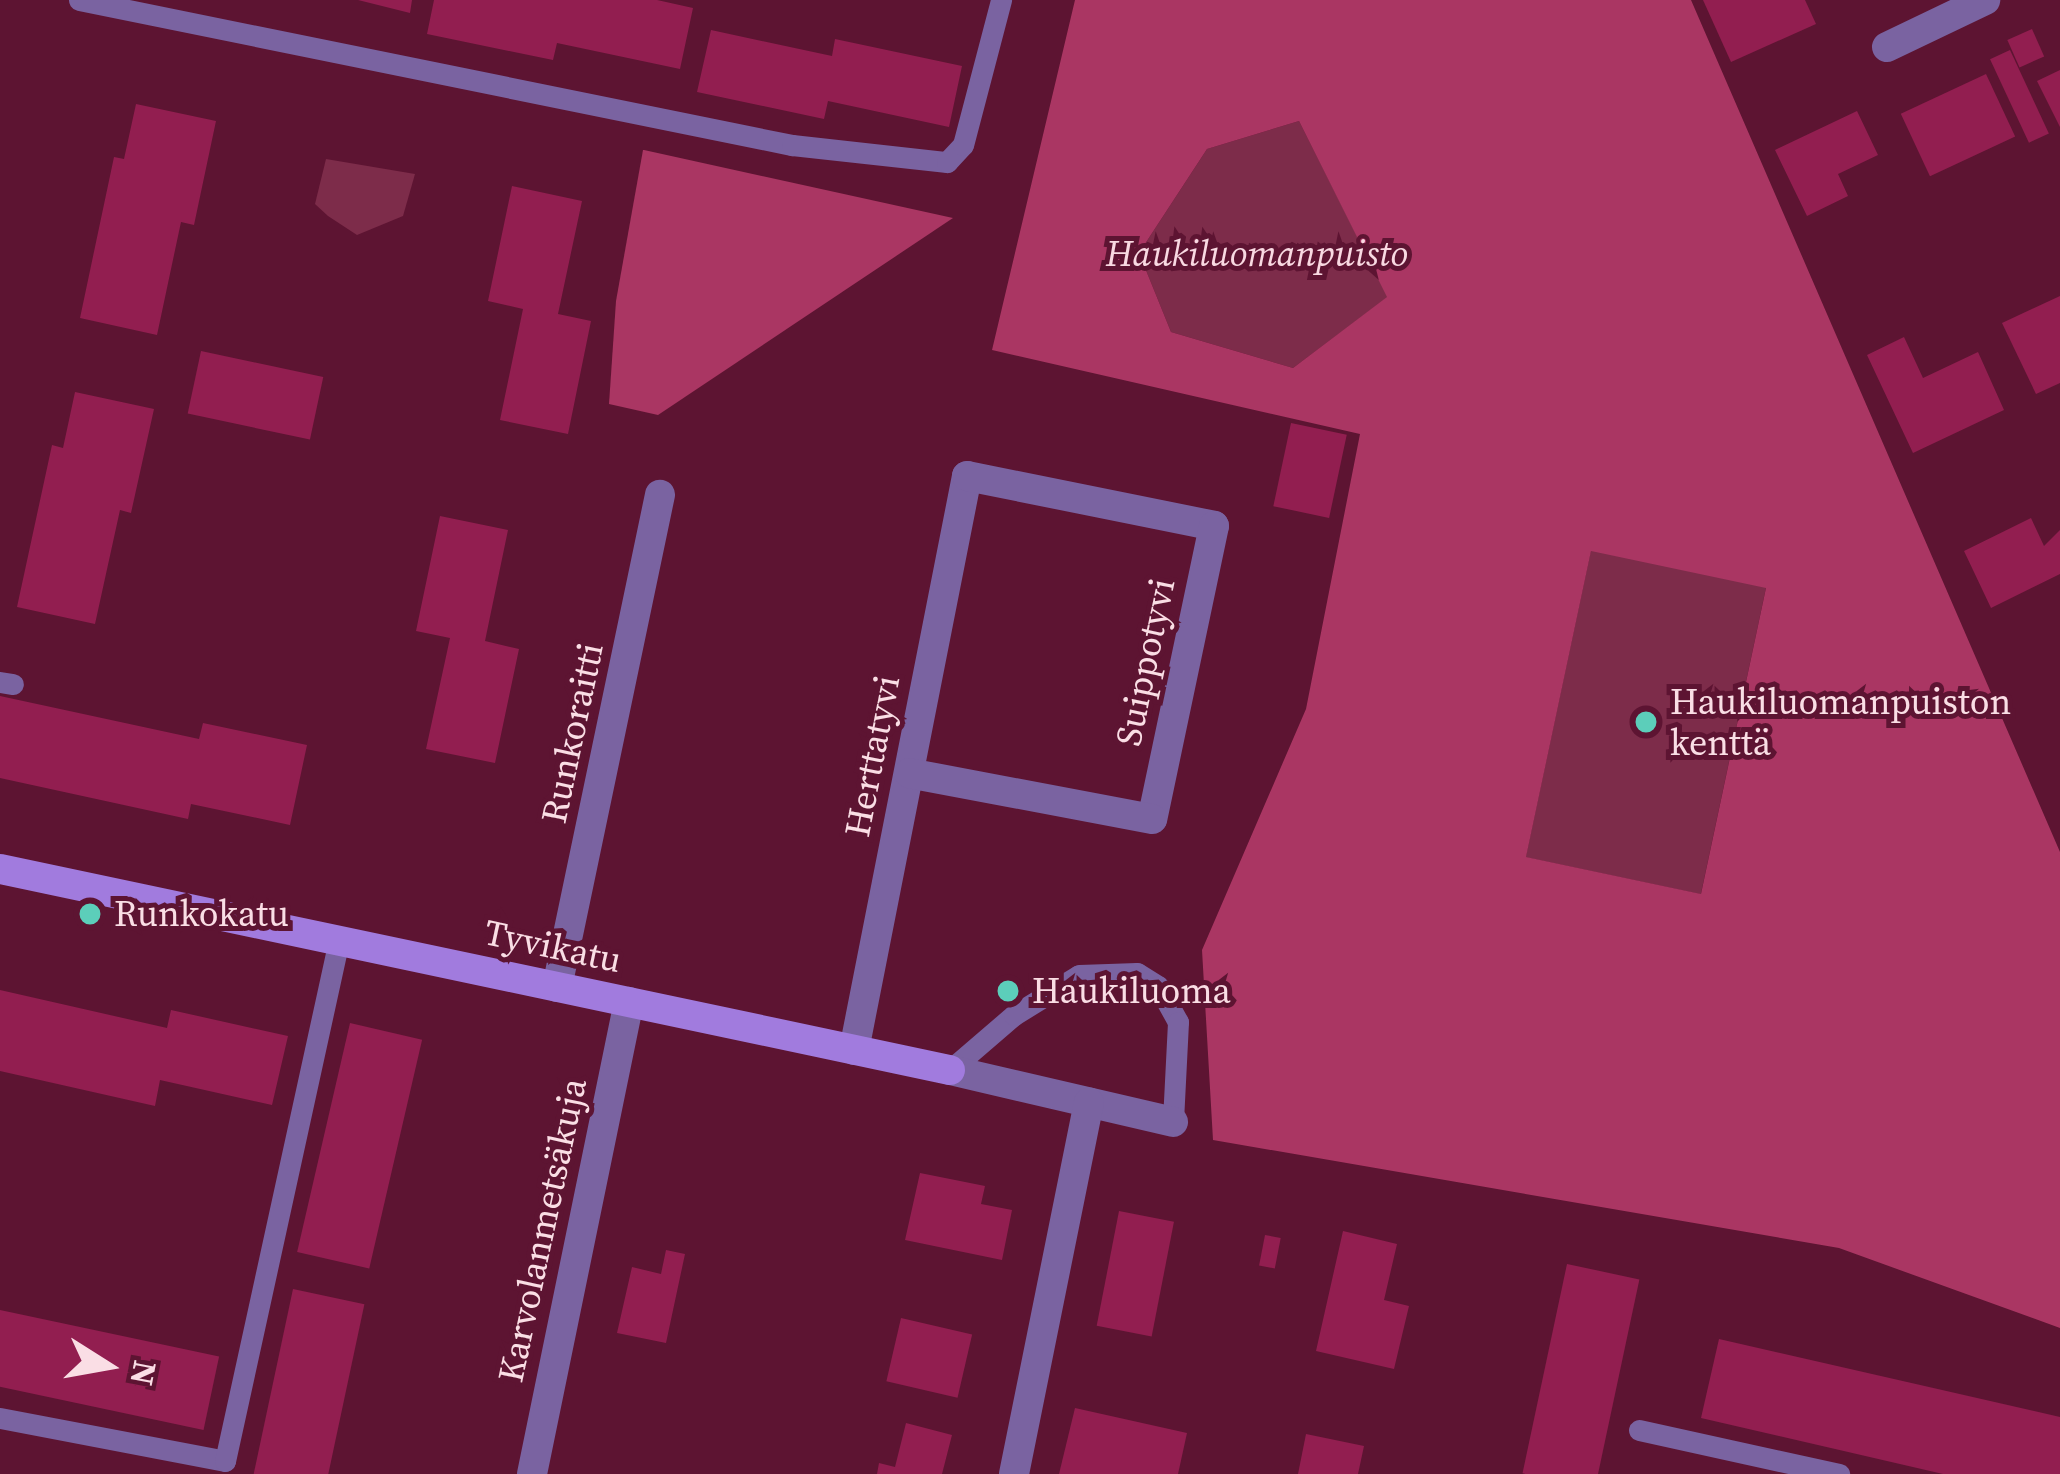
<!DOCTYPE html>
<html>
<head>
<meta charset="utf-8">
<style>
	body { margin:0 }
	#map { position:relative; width:2060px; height:1474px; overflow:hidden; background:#5d1432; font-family:"Source Serif 4",serif }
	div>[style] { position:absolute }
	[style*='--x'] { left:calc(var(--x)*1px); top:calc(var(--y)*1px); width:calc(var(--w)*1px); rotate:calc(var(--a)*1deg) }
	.green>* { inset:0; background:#7d2c4a; transform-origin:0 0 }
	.forest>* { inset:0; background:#aa3663 }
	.building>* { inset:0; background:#921e50; transform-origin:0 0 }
	.lane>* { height:21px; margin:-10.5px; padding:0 10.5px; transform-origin:10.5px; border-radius:10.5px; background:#7a63a1 }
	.street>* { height:30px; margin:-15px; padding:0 15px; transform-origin:15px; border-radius:15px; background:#7a63a1 }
	.secondary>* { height:30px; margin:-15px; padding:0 15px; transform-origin:15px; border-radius:15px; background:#a17bde }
	.dots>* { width:33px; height:33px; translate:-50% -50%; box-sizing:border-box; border:6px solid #5d1432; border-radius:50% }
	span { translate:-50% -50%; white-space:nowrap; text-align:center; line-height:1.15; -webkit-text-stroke:10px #5d1432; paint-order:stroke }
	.park-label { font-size:36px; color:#f9d9e2; font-style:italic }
	.street-label { font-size:36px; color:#fadee5 }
	.poi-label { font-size:36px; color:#fadee5 }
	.left { translate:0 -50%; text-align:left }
	.north { position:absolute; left:48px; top:1306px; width:120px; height:120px; -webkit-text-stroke:9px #5d1432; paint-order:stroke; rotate:101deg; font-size:33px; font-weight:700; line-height:48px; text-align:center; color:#fadee5 }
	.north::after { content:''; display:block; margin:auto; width:42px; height:54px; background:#fadee5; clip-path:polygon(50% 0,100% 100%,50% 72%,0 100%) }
</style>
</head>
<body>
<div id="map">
	<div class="green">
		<i style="clip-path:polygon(1299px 121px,1388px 297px,1293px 368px,1171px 332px,1139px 253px,1207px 149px)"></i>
		<i style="clip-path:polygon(326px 159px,415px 174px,403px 216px,357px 235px,328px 216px,315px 204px)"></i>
		<i style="left:1591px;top:550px;width:179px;height:314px;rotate:12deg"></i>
	</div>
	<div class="forest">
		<i style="clip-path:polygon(evenodd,1075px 0,1691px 0,2060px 852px,2060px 1328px,1839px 1248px,1213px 1140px,1202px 950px,1306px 709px,1360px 434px,992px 350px,1075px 0,1299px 121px,1387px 297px,1293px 368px,1171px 332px,1139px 253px,1207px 149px,1299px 121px,1075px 0,1591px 551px,1766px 588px,1701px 894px,1526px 857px,1591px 551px)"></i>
		<i style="clip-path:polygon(643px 150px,644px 150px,953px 218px,658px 415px,609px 404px,616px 301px)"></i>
	</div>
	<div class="building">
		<i style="clip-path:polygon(358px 0,412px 0,410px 13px)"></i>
		<i style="clip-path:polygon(434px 0,657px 0,693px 8px,680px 69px,557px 43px,553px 60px,427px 34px)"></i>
		<i style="clip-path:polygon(1703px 0,1805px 0,1816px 24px,1731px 62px)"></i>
		<i style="left:2032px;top:29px;width:30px;height:27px;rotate:66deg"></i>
		<i style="clip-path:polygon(711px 30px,832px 56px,835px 39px,962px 66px,949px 127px,828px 101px,824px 119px,697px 92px)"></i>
		<i style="left:2010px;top:50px;width:92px;height:22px;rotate:65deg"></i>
		<i style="clip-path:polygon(2060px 70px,2060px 127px,2037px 81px)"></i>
		<i style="left:1986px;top:74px;width:69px;height:94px;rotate:65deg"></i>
		<i style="clip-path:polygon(136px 104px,216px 121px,194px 225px,181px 222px,157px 335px,80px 318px,114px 157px,124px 159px)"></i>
		<i style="clip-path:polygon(1857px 111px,1878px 155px,1838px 174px,1848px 196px,1807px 216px,1775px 150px)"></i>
		<i style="clip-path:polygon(512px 186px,582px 201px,558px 314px,591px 321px,568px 434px,500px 420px,523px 309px,488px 301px)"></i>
		<i style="clip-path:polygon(2060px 296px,2060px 383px,2036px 394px,2002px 323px)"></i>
		<i style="clip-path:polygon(1904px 337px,1923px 378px,1978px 352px,2004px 410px,1913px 453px,1867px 355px)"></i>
		<i style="left:201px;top:351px;width:125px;height:64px;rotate:12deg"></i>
		<i style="clip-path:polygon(75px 392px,154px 409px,131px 513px,120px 510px,95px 624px,17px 607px,52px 445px,63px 448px)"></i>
		<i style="left:1291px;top:423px;width:57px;height:85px;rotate:12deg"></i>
		<i style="clip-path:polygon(440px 516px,508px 530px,485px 641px,519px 649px,495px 763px,426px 749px,450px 638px,416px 631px)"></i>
		<i style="clip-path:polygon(2031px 518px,2044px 546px,2060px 530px,2060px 574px,1991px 608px,1964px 551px)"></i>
		<i style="clip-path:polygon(0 696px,199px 739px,203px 723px,307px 745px,290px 825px,191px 804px,188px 819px,0 778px)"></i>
		<i style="clip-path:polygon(0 990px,167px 1028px,171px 1010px,288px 1036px,272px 1105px,160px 1080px,155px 1106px,0 1071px)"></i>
		<i style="left:350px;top:1023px;width:74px;height:235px;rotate:13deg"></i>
		<i style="clip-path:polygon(920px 1173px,985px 1186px,981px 1204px,1012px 1210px,1002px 1260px,905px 1240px)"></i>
		<i style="left:1119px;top:1211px;width:56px;height:117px;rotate:11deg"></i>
		<i style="clip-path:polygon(1343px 1231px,1397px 1244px,1384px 1300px,1409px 1306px,1394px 1369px,1316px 1351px)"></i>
		<i style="left:1265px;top:1235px;width:16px;height:31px;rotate:11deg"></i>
		<i style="clip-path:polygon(666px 1250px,685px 1254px,666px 1343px,617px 1333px,632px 1267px,661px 1274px)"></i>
		<i style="left:1567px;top:1264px;width:74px;height:214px;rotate:12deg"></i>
		<i style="left:293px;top:1289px;width:73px;height:189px;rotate:12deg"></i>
		<i style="left:0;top:1310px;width:224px;height:75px;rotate:12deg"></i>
		<i style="left:901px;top:1318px;width:73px;height:65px;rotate:13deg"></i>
		<i style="clip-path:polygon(1719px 1339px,2060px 1417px,2060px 1474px,1943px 1474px,1701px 1418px)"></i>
		<i style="clip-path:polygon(1075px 1408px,1187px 1433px,1178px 1474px,1059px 1474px)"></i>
		<i style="clip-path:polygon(906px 1423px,952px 1435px,942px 1474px,877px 1474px,879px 1463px,895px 1467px)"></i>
		<i style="clip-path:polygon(1306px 1434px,1364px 1446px,1358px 1474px,1298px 1474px)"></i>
	</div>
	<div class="lane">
		<i style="--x:79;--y:0;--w:728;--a:11.5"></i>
		<i style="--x:792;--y:145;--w:156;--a:6.3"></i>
		<i style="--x:947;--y:162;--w:23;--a:-47"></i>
		<i style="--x:963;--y:145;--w:150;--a:-75.3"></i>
		<i style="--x:0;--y:682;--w:13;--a:9"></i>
		<i style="--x:950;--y:1070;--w:84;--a:-40.7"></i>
		<i style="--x:1014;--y:1015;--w:76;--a:-31.6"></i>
		<i style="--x:1079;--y:975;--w:58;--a:-2"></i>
		<i style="--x:1137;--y:973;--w:25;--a:32"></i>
		<i style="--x:1158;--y:986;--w:41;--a:60.9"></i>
		<i style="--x:1178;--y:1022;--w:100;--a:92.9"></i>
		<i style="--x:0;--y:1418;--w:229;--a:10.8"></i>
		<i style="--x:225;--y:1461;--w:533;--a:-77.66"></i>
		<i style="--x:1639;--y:1430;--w:205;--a:12.4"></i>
	</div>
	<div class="street">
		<i style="--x:1887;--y:47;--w:109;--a:-25.6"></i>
		<i style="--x:557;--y:987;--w:503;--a:-78.18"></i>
		<i style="--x:854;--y:1050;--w:585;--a:-78.86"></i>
		<i style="--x:967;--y:476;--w:252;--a:11.4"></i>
		<i style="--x:1214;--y:526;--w:299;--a:101.9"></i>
		<i style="--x:1152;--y:819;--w:247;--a:-169.3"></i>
		<i style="--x:950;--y:1070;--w:229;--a:13.1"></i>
		<i style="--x:532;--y:1474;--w:482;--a:-78.4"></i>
		<i style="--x:1014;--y:1474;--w:379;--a:-78.6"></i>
	</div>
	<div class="secondary">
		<i style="--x:0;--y:869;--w:971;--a:11.95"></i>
	</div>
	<div class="dots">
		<i style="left:1646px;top:722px;background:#5cceba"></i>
		<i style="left:90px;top:914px;background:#5cceba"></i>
		<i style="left:1008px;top:991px;background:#5cceba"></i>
	</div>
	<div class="park-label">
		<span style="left:1257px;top:254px">Haukiluomanpuisto</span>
	</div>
	<div class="street-label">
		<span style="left:1145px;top:662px;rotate:-78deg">Suippotyvi</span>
		<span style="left:572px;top:733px;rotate:-78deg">Runkoraitti</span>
		<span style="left:872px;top:756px;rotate:-79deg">Herttatyvi</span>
		<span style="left:553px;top:946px;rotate:12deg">Tyvikatu</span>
		<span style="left:542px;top:1230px;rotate:-78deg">Karvolanmetsäkuja</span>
	</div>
	<div class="poi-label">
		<span class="left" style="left:1670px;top:722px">Haukiluomanpuiston<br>kenttä</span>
		<span class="left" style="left:114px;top:914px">Runkokatu</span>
		<span class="left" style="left:1032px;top:991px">Haukiluoma</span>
	</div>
	<div class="north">N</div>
</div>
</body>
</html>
